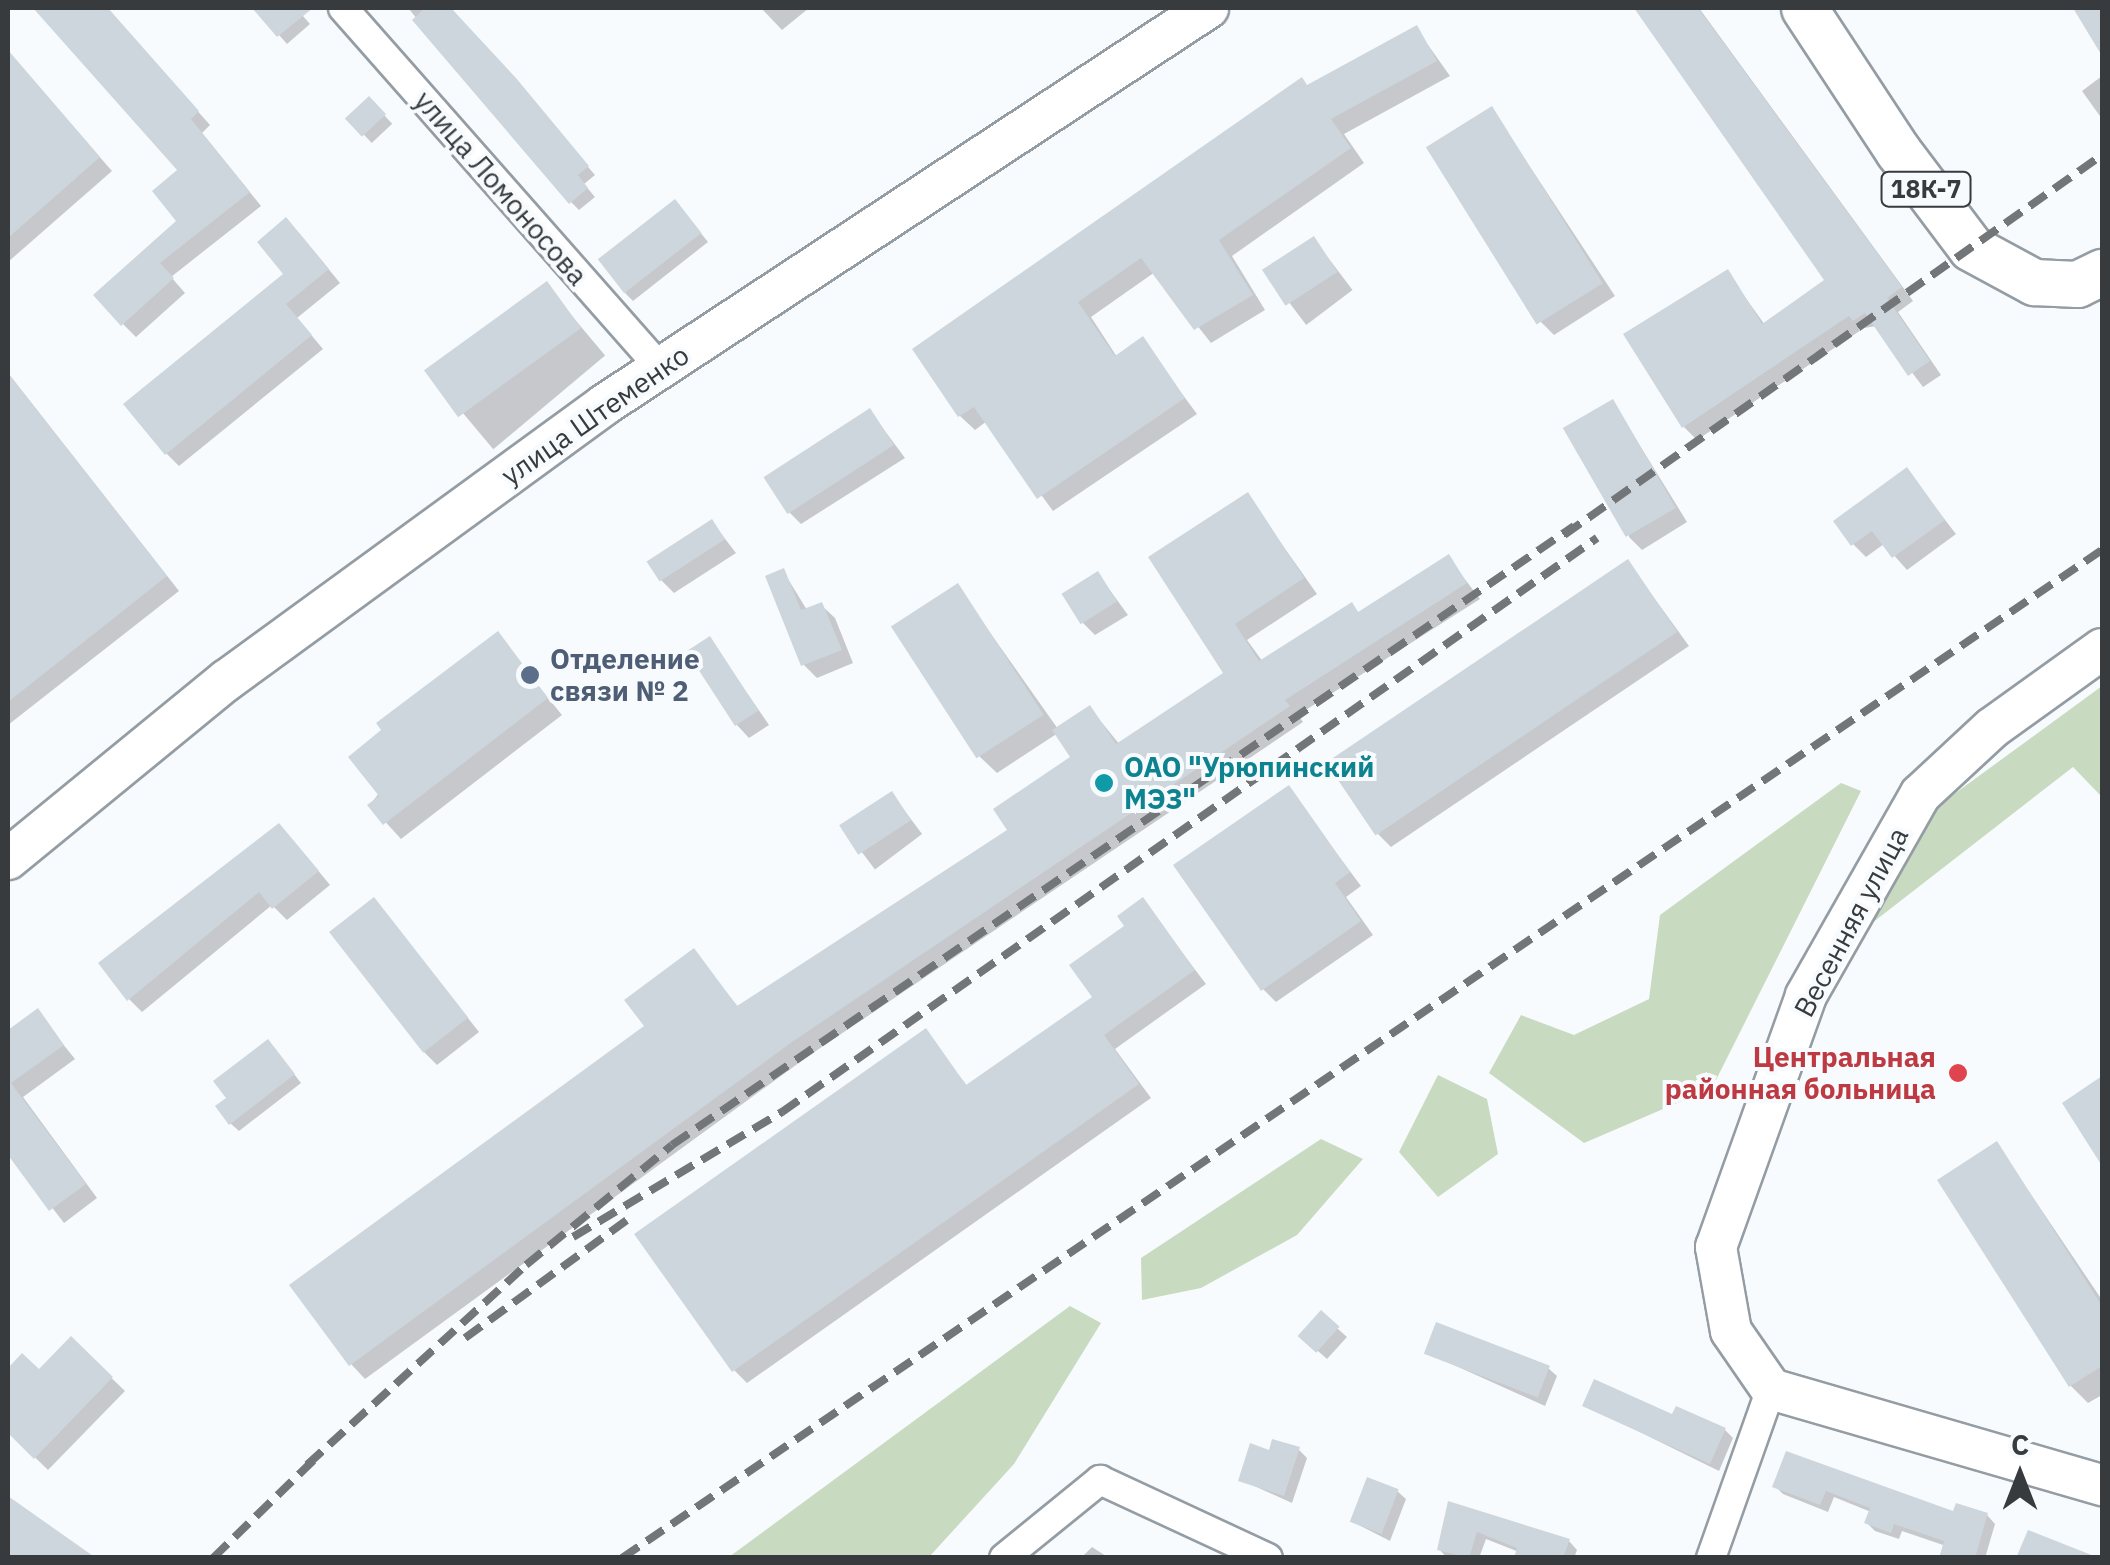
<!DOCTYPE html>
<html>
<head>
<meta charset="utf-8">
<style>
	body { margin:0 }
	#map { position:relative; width:2110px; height:1565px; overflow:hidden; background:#f8fbfe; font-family:"IBM Plex Sans",sans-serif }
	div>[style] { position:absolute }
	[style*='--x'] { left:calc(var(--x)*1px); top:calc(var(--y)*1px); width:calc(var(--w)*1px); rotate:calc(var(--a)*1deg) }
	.green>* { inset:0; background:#c8dac0 }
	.shadow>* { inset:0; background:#0003; transform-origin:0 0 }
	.building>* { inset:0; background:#cdd6dd; transform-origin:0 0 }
	.roads { filter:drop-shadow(2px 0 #949da4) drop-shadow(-2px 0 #949da4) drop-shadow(0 2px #949da4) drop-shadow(0 -2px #949da4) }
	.street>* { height:28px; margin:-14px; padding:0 14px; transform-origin:14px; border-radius:14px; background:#fff }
	.secondary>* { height:40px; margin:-20px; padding:0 20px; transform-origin:20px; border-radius:20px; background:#fff }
	.primary>* { height:45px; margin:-22.5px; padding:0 22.5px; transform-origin:22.5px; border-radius:22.5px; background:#fff }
	.rail>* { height:8px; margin-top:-4px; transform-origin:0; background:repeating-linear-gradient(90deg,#727679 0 20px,transparent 0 30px) }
	.dots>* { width:28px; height:28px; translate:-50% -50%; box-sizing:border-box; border:5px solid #f8fbfe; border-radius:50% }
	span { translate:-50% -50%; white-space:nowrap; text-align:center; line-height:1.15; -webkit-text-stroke:8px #f8fbfe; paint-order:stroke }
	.shield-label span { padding:2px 8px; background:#f8fbfe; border:2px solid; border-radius:8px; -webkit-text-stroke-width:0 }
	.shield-label { font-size:25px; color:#373b3e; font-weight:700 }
	.street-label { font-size:28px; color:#373b3e }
	.service-label { font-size:28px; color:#4e5e75; font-weight:700 }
	.left { translate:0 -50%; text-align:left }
	.culture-label { font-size:28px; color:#0d838f; font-weight:700 }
	.health-label { font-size:28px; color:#be3a42; font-weight:700 }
	.right { translate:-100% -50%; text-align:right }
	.frame { position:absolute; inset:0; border:10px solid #373b3e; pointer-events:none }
	.north { position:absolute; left:1970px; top:1425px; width:100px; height:100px; -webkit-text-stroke:8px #f8fbfe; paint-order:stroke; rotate:0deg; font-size:28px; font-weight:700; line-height:40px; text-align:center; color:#373b3e }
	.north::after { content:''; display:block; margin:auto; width:35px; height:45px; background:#373b3e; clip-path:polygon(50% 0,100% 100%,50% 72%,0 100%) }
</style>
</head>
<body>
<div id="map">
	<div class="green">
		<i style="clip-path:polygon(2102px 686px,2102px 797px,2073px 767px,1845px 944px,1931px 811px)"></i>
		<i style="clip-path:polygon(1841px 783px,1861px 791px,1712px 1088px,1584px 1143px,1489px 1073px,1521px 1015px,1574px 1035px,1649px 999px,1660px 915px)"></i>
		<i style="clip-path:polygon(1438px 1075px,1487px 1099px,1498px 1154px,1438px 1197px,1399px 1152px)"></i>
		<i style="clip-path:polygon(1321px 1139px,1363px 1159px,1297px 1235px,1201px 1288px,1142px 1300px,1141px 1258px)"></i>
		<i style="clip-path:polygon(1070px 1306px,1101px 1323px,1014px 1464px,929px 1557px,729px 1557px)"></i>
	</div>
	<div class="shadow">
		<i style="clip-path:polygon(37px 8px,106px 8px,210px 125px,202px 133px,261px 206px,171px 277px,185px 293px,136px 337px,123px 324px,179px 221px,181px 171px)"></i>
		<i style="clip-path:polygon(255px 8px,296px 8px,310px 24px,287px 44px)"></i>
		<i style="clip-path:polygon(408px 8px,451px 8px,595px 175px,584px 184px,595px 197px,579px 210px,571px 202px)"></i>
		<i style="clip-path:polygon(761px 8px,809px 8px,782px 30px)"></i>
		<i style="clip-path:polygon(1637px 8px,1699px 8px,1913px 301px,1898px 312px,1941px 375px,1923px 387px,1877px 326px,1864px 328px,1697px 440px,1684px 427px,1627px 334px,1727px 272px,1765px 325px,1828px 280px)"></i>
		<i style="clip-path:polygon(1416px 28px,1450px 76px,1344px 134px,1364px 163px,1232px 256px,1265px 310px,1211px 343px,1155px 272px,1091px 317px,1117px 357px,1142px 340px,1197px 414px,1053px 511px,987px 421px,975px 430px,960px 416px,916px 349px,1308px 87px)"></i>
		<i style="clip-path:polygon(8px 52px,112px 171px,8px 262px)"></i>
		<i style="clip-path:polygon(2102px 76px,2102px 119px,2082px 91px)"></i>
		<i style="left:369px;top:99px;width:34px;height:28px;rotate:47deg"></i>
		<i style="clip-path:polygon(1492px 109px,1615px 296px,1554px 335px,1541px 322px)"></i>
		<i style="clip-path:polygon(683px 211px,708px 242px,633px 301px,625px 293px)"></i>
		<i style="clip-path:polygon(299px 233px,340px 283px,297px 318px,323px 349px,179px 466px,166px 453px,287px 275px)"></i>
		<i style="left:1314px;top:239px;width:64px;height:58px;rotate:53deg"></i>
		<i style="left:546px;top:285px;width:92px;height:146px;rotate:50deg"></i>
		<i style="clip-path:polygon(8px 373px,179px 591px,8px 725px)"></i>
		<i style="clip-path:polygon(1613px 402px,1687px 522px,1642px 550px,1629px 537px)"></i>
		<i style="clip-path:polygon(870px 411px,905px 458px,801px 524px,788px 511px)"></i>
		<i style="clip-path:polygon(1907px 471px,1956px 534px,1907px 570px,1884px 544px,1866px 557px,1853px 544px)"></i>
		<i style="clip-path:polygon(1247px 495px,1317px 594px,1247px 640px,1263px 662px,1352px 605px,1360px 614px,1448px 557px,1480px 599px,1298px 715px,1303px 722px,807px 1057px,365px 1379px,351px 1364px,647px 1027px,694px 952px,739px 1008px,1010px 830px,1074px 758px,1058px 733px,997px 773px,979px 756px,957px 586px,1058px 729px,1090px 708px,1120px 745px,1227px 673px)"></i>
		<i style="clip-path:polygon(712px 522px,736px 553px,674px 593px,661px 580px)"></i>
		<i style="clip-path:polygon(1628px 562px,1689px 646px,1391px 847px,1378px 834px)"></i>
		<i style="clip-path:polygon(783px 571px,807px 610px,821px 605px,835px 618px,853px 663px,817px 678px,804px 665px)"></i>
		<i style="clip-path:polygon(1098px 574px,1128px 615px,1095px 635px,1082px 622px)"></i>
		<i style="clip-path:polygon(497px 635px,562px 715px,401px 839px,370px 805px)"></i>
		<i style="clip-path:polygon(710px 639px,769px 725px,749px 738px,736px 724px)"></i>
		<i style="clip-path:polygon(1288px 788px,1361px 886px,1346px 897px,1373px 935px,1276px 1002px,1263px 989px)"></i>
		<i style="left:892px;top:794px;width:50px;height:59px;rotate:53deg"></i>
		<i style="clip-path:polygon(292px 839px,330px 885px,287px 920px,272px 905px,142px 1012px,129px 999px)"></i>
		<i style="clip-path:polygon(374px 900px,479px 1032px,437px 1065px,424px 1052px)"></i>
		<i style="clip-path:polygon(1142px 900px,1206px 984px,1115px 1049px,1151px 1098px,747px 1383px,734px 1370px,925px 1031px,968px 1087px,1096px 997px)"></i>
		<i style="clip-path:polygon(37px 1012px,75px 1059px,23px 1097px,97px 1198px,64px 1223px,8px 1150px,8px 1033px)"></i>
		<i style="clip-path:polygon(276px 1051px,301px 1083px,239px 1131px,230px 1123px,229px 1098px)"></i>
		<i style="clip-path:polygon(1997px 1144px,2102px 1300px,2102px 1395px,2088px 1403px,2071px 1386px)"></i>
		<i style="clip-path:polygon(1338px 1329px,1347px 1337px,1327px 1359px,1301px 1336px)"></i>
		<i style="clip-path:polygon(71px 1339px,125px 1391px,48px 1470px,8px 1431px,8px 1372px,23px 1356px,39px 1372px)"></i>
		<i style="clip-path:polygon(1425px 1352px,1548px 1368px,1557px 1376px,1545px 1406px)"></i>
		<i style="clip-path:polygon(1585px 1405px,1725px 1430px,1733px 1438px,1719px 1471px)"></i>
		<i style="clip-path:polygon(1299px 1450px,1307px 1458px,1292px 1503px,1241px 1480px,1270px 1453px)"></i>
		<i style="clip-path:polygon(1787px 1454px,1955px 1515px,1987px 1515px,1995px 1524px,1985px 1558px,1942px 1558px,1946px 1546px,1902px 1531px,1899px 1539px,1875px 1531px,1867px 1523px,1871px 1512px,1834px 1497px,1828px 1512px,1783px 1494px,1775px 1486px)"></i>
		<i style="clip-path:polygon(1397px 1491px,1406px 1499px,1390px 1541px,1353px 1522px)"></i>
		<i style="clip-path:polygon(1450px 1504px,1569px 1541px,1577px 1550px,1574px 1558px,1516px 1558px,1519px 1552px,1486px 1539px,1479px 1558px,1447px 1558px,1440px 1550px)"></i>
		<i style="clip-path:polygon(1092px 1547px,1109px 1558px,1081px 1558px)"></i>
	</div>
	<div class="building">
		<i style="clip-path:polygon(33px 8px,108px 8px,199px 111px,191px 119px,250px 192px,160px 263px,174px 278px,121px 326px,93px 295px,176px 221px,152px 191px,177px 170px)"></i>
		<i style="clip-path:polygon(252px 8px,313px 8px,277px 37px)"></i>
		<i style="clip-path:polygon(425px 8px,451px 8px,516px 78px,589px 166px,578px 175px,588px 188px,569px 204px,412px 20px)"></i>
		<i style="clip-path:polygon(1634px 8px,1698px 8px,1902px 287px,1887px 298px,1930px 361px,1908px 376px,1865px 313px,1853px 321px,1849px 316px,1682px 428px,1623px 334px,1728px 269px,1762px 324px,1824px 280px)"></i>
		<i style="clip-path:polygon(2073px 8px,2102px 8px,2102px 56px)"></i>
		<i style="clip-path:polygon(1417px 25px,1437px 61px,1331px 119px,1351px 148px,1219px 240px,1253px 295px,1194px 330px,1141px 258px,1078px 302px,1115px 356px,1143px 336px,1185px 398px,1037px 499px,974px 407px,958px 417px,912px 349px,1302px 77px,1307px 85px)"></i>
		<i style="clip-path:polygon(8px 50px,100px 157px,8px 238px)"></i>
		<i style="left:369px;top:96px;width:25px;height:33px;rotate:47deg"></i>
		<i style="left:1492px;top:106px;width:209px;height:78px;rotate:58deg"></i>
		<i style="left:675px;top:199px;width:43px;height:98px;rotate:52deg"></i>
		<i style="clip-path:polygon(286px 217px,329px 269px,286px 304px,312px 335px,165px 455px,123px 404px,283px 274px,257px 242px)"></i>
		<i style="left:1314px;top:236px;width:43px;height:62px;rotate:57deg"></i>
		<i style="left:547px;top:281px;width:58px;height:152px;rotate:54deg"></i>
		<i style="clip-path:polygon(8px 373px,167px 576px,8px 702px)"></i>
		<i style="left:1613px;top:399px;width:126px;height:58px;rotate:60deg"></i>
		<i style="left:870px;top:408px;width:44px;height:127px;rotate:57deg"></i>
		<i style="clip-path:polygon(1907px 467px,1945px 520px,1892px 558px,1872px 531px,1851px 546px,1833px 521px)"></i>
		<i style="clip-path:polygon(1248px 492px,1304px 578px,1235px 624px,1259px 661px,1352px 602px,1358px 612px,1449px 554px,1467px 583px,1285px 700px,1290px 706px,792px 1042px,349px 1366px,289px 1285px,644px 1026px,624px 1000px,694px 948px,737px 1006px,1007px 830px,993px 809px,1070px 757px,1052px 730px,1090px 705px,1116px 744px,1223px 673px,1148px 557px)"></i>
		<i style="left:712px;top:519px;width:24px;height:78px;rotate:57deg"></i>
		<i style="left:1628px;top:559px;width:88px;height:364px;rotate:56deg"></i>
		<i style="clip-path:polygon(784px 568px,801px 610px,822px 602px,842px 650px,801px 666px,765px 576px)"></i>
		<i style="left:1098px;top:571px;width:36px;height:43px;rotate:58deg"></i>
		<i style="left:958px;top:583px;width:157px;height:80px;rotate:57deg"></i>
		<i style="clip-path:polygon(498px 631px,548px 698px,383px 825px,367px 805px,379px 796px,348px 757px,381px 730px,376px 723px)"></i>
		<i style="left:710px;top:636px;width:89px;height:28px;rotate:57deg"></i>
		<i style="clip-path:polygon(1289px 785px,1350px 872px,1335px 883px,1361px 921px,1261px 991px,1173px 865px)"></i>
		<i style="left:892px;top:791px;width:35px;height:63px;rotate:57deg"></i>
		<i style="clip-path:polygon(279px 823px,319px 871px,272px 909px,259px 892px,127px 1001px,98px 963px)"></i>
		<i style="left:374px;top:897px;width:153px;height:57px;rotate:52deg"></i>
		<i style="clip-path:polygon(1143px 897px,1195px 970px,1104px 1035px,1139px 1084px,732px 1372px,634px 1234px,926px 1028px,966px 1085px,1092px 997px,1069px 965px,1124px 926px,1117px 916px)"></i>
		<i style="clip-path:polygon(38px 1008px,64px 1045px,11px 1083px,86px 1184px,49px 1211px,8px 1155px,8px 1030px)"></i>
		<i style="clip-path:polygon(268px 1039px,295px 1074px,229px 1125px,215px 1106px,226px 1098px,213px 1081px)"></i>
		<i style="clip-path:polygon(2102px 1076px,2102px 1166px,2062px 1103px)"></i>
		<i style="clip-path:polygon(1997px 1141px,2102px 1306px,2102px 1366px,2069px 1387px,1937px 1180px)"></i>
		<i style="left:1321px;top:1310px;width:25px;height:35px;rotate:42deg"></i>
		<i style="left:1436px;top:1322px;width:122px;height:34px;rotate:21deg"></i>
		<i style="clip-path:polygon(71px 1336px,113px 1377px,34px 1459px,8px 1433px,8px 1368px,22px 1353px,39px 1369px)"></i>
		<i style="clip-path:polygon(1594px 1379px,1672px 1414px,1676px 1406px,1726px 1428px,1710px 1464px,1582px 1406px)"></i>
		<i style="clip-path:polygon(1272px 1439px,1300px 1447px,1284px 1496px,1238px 1481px,1250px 1443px,1269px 1450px)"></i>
		<i style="clip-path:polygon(1786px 1451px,1953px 1511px,1956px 1503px,1988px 1513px,1975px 1558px,1939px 1558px,1944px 1541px,1894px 1524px,1891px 1533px,1864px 1523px,1870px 1508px,1826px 1491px,1820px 1505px,1772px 1487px)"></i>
		<i style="left:1367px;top:1477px;width:34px;height:48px;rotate:21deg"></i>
		<i style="clip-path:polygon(8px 1496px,96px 1558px,8px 1558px)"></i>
		<i style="clip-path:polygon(1448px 1501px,1570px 1539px,1563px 1558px,1514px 1558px,1517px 1548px,1477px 1532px,1469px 1558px,1437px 1550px)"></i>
		<i style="clip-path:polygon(2028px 1530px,2094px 1556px,2094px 1558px,2016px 1558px)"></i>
	</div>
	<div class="roads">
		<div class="street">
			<i style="--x:343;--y:8;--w:480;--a:48.6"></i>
			<i style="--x:1004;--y:1558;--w:124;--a:-39.1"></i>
			<i style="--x:1100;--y:1480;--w:185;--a:24.9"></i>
			<i style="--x:1711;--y:1558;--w:179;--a:-70.5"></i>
		</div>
		<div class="secondary">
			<i style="--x:2102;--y:649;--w:135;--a:144.3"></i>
			<i style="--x:1992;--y:728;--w:98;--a:137.1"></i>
			<i style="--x:1920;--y:795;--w:231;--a:119.6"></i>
			<i style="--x:1806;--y:996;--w:267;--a:109.7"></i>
			<i style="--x:1716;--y:1247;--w:85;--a:79.9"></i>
			<i style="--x:1731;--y:1331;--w:70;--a:55.4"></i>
			<i style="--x:1771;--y:1389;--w:345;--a:16.2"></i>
			<i style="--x:8;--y:859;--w:283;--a:-39.3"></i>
			<i style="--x:227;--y:680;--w:467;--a:-36.1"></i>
			<i style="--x:604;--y:405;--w:723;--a:-33.32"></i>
		</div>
		<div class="primary">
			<i style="--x:1804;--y:8;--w:171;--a:56.7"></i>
			<i style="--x:1898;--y:151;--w:121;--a:53"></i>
			<i style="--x:1971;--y:248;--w:72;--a:28.4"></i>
			<i style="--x:2034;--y:282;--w:43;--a:2.7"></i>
			<i style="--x:2077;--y:284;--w:28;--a:-26"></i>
		</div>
	</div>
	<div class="rail">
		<i style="--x:1564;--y:535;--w:659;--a:-35.23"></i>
		<i style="--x:573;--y:1237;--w:244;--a:-30.9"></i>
		<i style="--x:782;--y:1112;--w:997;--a:-35.16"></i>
		<i style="--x:465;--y:1338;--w:200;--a:-36.1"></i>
		<i style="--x:307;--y:1465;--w:297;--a:-42.4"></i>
		<i style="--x:526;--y:1265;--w:189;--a:-39.4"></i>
		<i style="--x:672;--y:1145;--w:1094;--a:-34.46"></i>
		<i style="--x:213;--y:1558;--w:145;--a:-44.2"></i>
		<i style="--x:622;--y:1558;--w:1791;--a:-34.26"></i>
	</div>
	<div class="dots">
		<i style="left:530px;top:675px;background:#5c6f8a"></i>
		<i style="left:1104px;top:783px;background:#0f9aa8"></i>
		<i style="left:1958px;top:1073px;background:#e0444e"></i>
	</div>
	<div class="shield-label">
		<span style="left:1926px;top:189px">18К-7</span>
	</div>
	<div class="street-label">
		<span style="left:501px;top:188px;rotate:49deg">улица Ломоносова</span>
		<span style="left:595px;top:415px;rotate:-35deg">улица Штеменко</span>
		<span style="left:1851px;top:922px;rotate:-62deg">Весенняя улица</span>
	</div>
	<div class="service-label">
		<span class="left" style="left:550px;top:675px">Отделение<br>связи № 2</span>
	</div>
	<div class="culture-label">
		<span class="left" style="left:1124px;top:783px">ОАО "Урюпинский<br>МЭЗ"</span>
	</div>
	<div class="health-label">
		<span class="right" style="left:1936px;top:1073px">Центральная<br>районная больница</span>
	</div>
	<div class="frame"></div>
	<div class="north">С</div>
</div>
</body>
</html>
